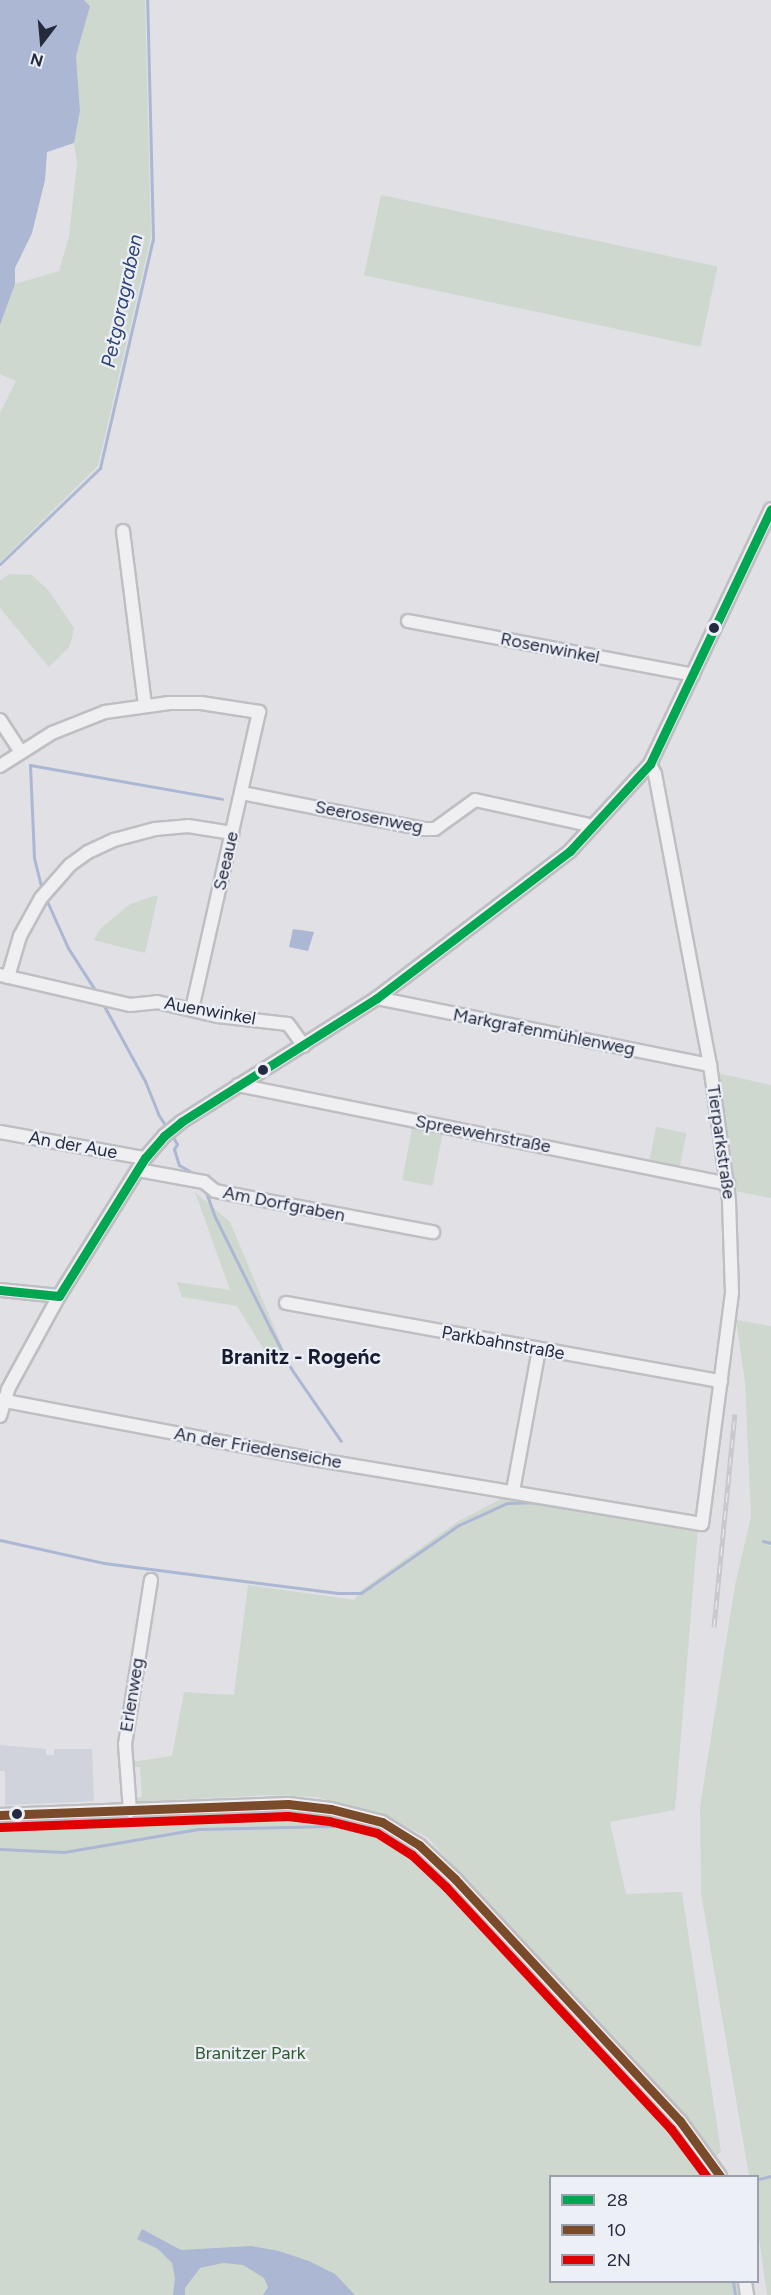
<!DOCTYPE html>
<html>
<head>
<meta charset="utf-8">
<style>
	body { margin:0 }
	#map { position:relative; width:771px; height:2295px; overflow:hidden; background:#e0e0e5; font-family:Figtree,sans-serif }
	div>[style] { position:absolute }
	[style*='--x'] { left:calc(var(--x)*1px); top:calc(var(--y)*1px); width:calc(var(--w)*1px); rotate:calc(var(--a)*1deg) }
	.built>* { inset:0; background:#d0d3dc }
	.green>* { inset:0; background:#ced8cf; transform-origin:0 0 }
	.water>* { inset:0; background:#acb7d3 }
	.stream>* { height:3px; margin:-1.5px; padding:0 1.5px; transform-origin:1.5px; border-radius:1.5px; background:#acb7d3 }
	.roads { filter:drop-shadow(2px 0 #bebec3) drop-shadow(-2px 0 #bebec3) drop-shadow(0 2px #bebec3) drop-shadow(0 -2px #bebec3) }
	.minor>* { height:12px; margin:-6px; padding:0 6px; transform-origin:6px; border-radius:6px; background:#efeff2 }
	.rail>* { height:5px; margin-top:-2.5px; transform-origin:0; background:repeating-linear-gradient(90deg,#eceff6 0 9px,#c8c9cd 0 18px); box-sizing:border-box; border-block:2px solid #c8c9cd }
	.bus-1>* { height:9px; margin:-4.5px; padding:0 4.5px; transform-origin:4.5px; border-radius:4.5px; background:#00a651 }
	.bus-2>* { height:9px; margin:-4.5px; padding:0 4.5px; transform-origin:4.5px; border-radius:4.5px; background:#7a4b2a }
	.bus-3>* { height:9px; margin:-4.5px; padding:0 4.5px; transform-origin:4.5px; border-radius:4.5px; background:#df0101 }
	.dots>* { width:16px; height:16px; translate:-50% -50%; box-sizing:border-box; border:3px solid #eceff6; border-radius:50% }
	span { translate:-50% -50%; white-space:nowrap; text-align:center; line-height:1.15; -webkit-text-stroke:4.5px #eceff6; paint-order:stroke }
	.street-label { font-size:18px; color:#252a3f }
	.park-label { font-size:18px; color:#325c32 }
	.water-label { font-size:20px; color:#2d4176; font-style:italic }
	.quarter-label { font-size:21px; color:#181c30; font-weight:700 }
	.legend { position:absolute; left:549px; top:2175px; width:210px; height:108px; box-sizing:border-box; background:#eceff6; border:2px solid #9ca0ad; margin:0; padding:8px 10px; list-style:none; font-size:18px; color:#252a3f }
	.legend li { display:flex; align-items:center; gap:12px; height:30px }
	.legend b { width:30px; border:2px solid #9ca0ad }
	.north { position:absolute; left:12px; top:12px; width:60px; height:60px; -webkit-text-stroke:4px #eceff6; paint-order:stroke; rotate:196deg; font-size:16px; font-weight:700; line-height:24px; text-align:center; color:#252a3f }
	.north::after { content:''; display:block; margin:auto; width:21px; height:27px; background:#252a3f; clip-path:polygon(50% 0,100% 100%,50% 72%,0 100%) }
</style>
</head>
<body>
<div id="map">
	<div class="built">
		<i style="clip-path:polygon(0 1745px,46px 1749px,46px 1755px,54px 1755px,54px 1749px,92px 1749px,94px 1801px,5px 1805px,5px 1771px,0 1771px)"></i>
	</div>
	<div class="green">
		<i style="clip-path:polygon(84px 0,145px 0,151px 237px,98px 466px,0 562px,0 413px,16px 381px,0 374px,0 325px,15px 284px,59px 271px,69px 236px,77px 163px,74px 143px,80px 111px,76px 56px,90px 6px)"></i>
		<i style="left:381px;top:195px;width:344px;height:82px;rotate:12deg"></i>
		<i style="clip-path:polygon(9px 574px,32px 575px,49px 591px,74px 628px,70px 646px,49px 667px,0 608px,0 581px)"></i>
		<i style="clip-path:polygon(154px 896px,158px 896px,145px 953px,94px 940px,99px 930px,130px 904px)"></i>
		<i style="clip-path:polygon(717px 1073px,771px 1085px,771px 1198px,735px 1191px)"></i>
		<i style="left:413px;top:1124px;width:31px;height:57px;rotate:11deg"></i>
		<i style="left:656px;top:1127px;width:31px;height:38px;rotate:11deg"></i>
		<i style="clip-path:polygon(195px 1192px,230px 1222px,290px 1365px,272px 1363px,237px 1306px,182px 1297px,177px 1282px,230px 1290px)"></i>
		<i style="clip-path:polygon(736px 1320px,771px 1326px,771px 2295px,767px 2295px,758px 2231px,758px 2176px,749px 2176px,701px 1893px,700px 1807px,735px 1585px,751px 1517px,745px 1382px)"></i>
		<i style="clip-path:polygon(508px 1495px,698px 1527px,675px 1810px,610px 1822px,626px 1894px,682px 1892px,721px 2152px,714px 2157px,692px 2127px,427px 1837px,385px 1816px,316px 1797px,271px 1795px,134px 1802px,134px 1798px,142px 1797px,140px 1767px,132px 1767px,132px 1762px,172px 1756px,184px 1692px,234px 1695px,248px 1585px,354px 1600px,360px 1591px,457px 1522px)"></i>
		<i style="clip-path:polygon(267px 1810px,342px 1816px,380px 1828px,418px 1850px,460px 1891px,594px 2037px,678px 2130px,708px 2168px,712px 2176px,550px 2176px,550px 2282px,740px 2282px,742px 2295px,0 2295px,0 1819px)"></i>
	</div>
	<div class="water">
		<i style="clip-path:polygon(0 0,84px 0,90px 6px,76px 56px,80px 111px,74px 143px,47px 152px,45px 180px,32px 233px,15px 268px,15px 284px,0 325px)"></i>
		<i style="clip-path:polygon(293px 929px,314px 932px,308px 951px,289px 947px)"></i>
		<i style="clip-path:polygon(142px 2229px,181px 2250px,251px 2246px,279px 2251px,309px 2261px,335px 2274px,355px 2295px,263px 2295px,268px 2287px,264px 2278px,243px 2265px,223px 2263px,200px 2268px,185px 2288px,185px 2295px,173px 2295px,175px 2278px,172px 2263px,158px 2249px,137px 2239px)"></i>
	</div>
	<div class="stream">
		<i style="--x:0;--y:564;--w:139;--a:-43.8"></i>
		<i style="--x:100;--y:468;--w:236;--a:-77"></i>
		<i style="--x:153;--y:238;--w:238;--a:-91.4"></i>
		<i style="--x:42;--y:890;--w:34;--a:-104"></i>
		<i style="--x:34;--y:857;--w:92;--a:-92.5"></i>
		<i style="--x:30;--y:765;--w:195;--a:10"></i>
		<i style="--x:46;--y:899;--w:54;--a:65.8"></i>
		<i style="--x:68;--y:948;--w:54;--a:57.2"></i>
		<i style="--x:103;--y:1004;--w:88;--a:61.4"></i>
		<i style="--x:145;--y:1081;--w:35;--a:68"></i>
		<i style="--x:158;--y:1114;--w:17;--a:57"></i>
		<i style="--x:171;--y:1134;--w:12;--a:59"></i>
		<i style="--x:177;--y:1144;--w:6;--a:121"></i>
		<i style="--x:174;--y:1149;--w:17;--a:73"></i>
		<i style="--x:179;--y:1165;--w:22;--a:30"></i>
		<i style="--x:204;--y:1187;--w:32;--a:70"></i>
		<i style="--x:215;--y:1217;--w:124;--a:63.6"></i>
		<i style="--x:270;--y:1328;--w:47;--a:62.4"></i>
		<i style="--x:292;--y:1370;--w:86;--a:55.4"></i>
		<i style="--x:0;--y:1540;--w:107;--a:12.5"></i>
		<i style="--x:104;--y:1563;--w:236;--a:7.3"></i>
		<i style="--x:338;--y:1593;--w:23;--a:0"></i>
		<i style="--x:361;--y:1593;--w:119;--a:-34.8"></i>
		<i style="--x:459;--y:1525;--w:53;--a:-24.6"></i>
		<i style="--x:507;--y:1503;--w:23;--a:-2"></i>
		<i style="--x:530;--y:1502;--w:170;--a:9.1"></i>
		<i style="--x:763;--y:1541;--w:8;--a:14"></i>
		<i style="--x:348;--y:1826;--w:30;--a:12"></i>
		<i style="--x:377;--y:1832;--w:45;--a:33.3"></i>
		<i style="--x:415;--y:1857;--w:115;--a:45"></i>
		<i style="--x:496;--y:1938;--w:264;--a:47.6"></i>
		<i style="--x:674;--y:2133;--w:53;--a:54.2"></i>
		<i style="--x:0;--y:1849;--w:64;--a:2.7"></i>
		<i style="--x:64;--y:1852;--w:136;--a:-9.7"></i>
		<i style="--x:198;--y:1829;--w:135;--a:-1.3"></i>
		<i style="--x:758;--y:2179;--w:13;--a:-13"></i>
		<i style="--x:733;--y:2282;--w:13;--a:81"></i>
	</div>
	<div class="roads">
		<div class="minor">
			<i style="--x:123;--y:531;--w:175;--a:82.8"></i>
			<i style="--x:408;--y:621;--w:290;--a:10.7"></i>
			<i style="--x:0;--y:720;--w:37;--a:57"></i>
			<i style="--x:0;--y:766;--w:62;--a:-32.4"></i>
			<i style="--x:52;--y:733;--w:57;--a:-21.6"></i>
			<i style="--x:105;--y:712;--w:65;--a:-8"></i>
			<i style="--x:169;--y:703;--w:32;--a:0"></i>
			<i style="--x:201;--y:703;--w:59;--a:8.8"></i>
			<i style="--x:259;--y:712;--w:304;--a:102.7"></i>
			<i style="--x:242;--y:793;--w:186;--a:11.2"></i>
			<i style="--x:424;--y:829;--w:11;--a:0"></i>
			<i style="--x:435;--y:829;--w:49;--a:-35.9"></i>
			<i style="--x:475;--y:800;--w:121;--a:12.4"></i>
			<i style="--x:0;--y:975;--w:133;--a:13"></i>
			<i style="--x:130;--y:1005;--w:27;--a:-6"></i>
			<i style="--x:157;--y:1002;--w:63;--a:12.9"></i>
			<i style="--x:218;--y:1016;--w:70;--a:6.5"></i>
			<i style="--x:288;--y:1024;--w:27;--a:54"></i>
			<i style="--x:8;--y:977;--w:43;--a:-73.7"></i>
			<i style="--x:20;--y:936;--w:43;--a:-61.1"></i>
			<i style="--x:41;--y:898;--w:44;--a:-48.7"></i>
			<i style="--x:70;--y:865;--w:22;--a:-36"></i>
			<i style="--x:88;--y:852;--w:29;--a:-25"></i>
			<i style="--x:114;--y:840;--w:42;--a:-15"></i>
			<i style="--x:155;--y:829;--w:33;--a:-5"></i>
			<i style="--x:188;--y:826;--w:45;--a:9"></i>
			<i style="--x:377;--y:998;--w:340;--a:11.4"></i>
			<i style="--x:238;--y:1085;--w:500;--a:11.4"></i>
			<i style="--x:0;--y:1132;--w:147;--a:10.2"></i>
			<i style="--x:138;--y:1170;--w:67;--a:10.3"></i>
			<i style="--x:204;--y:1182;--w:14;--a:39"></i>
			<i style="--x:215;--y:1191;--w:222;--a:10.7"></i>
			<i style="--x:0;--y:1290;--w:59;--a:5.8"></i>
			<i style="--x:286;--y:1303;--w:442;--a:10.2"></i>
			<i style="--x:0;--y:1400;--w:312;--a:10.7"></i>
			<i style="--x:307;--y:1458;--w:400;--a:9.5"></i>
			<i style="--x:702;--y:1524;--w:234;--a:-82.6"></i>
			<i style="--x:732;--y:1292;--w:92;--a:-91.9"></i>
			<i style="--x:729;--y:1200;--w:136;--a:-98"></i>
			<i style="--x:710;--y:1065;--w:296;--a:-100.7"></i>
			<i style="--x:655;--y:774;--w:11;--a:-117"></i>
			<i style="--x:0;--y:1416;--w:28;--a:-73"></i>
			<i style="--x:8;--y:1389;--w:106;--a:-61.3"></i>
			<i style="--x:59;--y:1296;--w:163;--a:-58.1"></i>
			<i style="--x:145;--y:1158;--w:29;--a:-49"></i>
			<i style="--x:164;--y:1136;--w:22;--a:-39"></i>
			<i style="--x:181;--y:1122;--w:232;--a:-32.3"></i>
			<i style="--x:377;--y:998;--w:94;--a:-37.2"></i>
			<i style="--x:452;--y:941;--w:148;--a:-37.3"></i>
			<i style="--x:570;--y:851;--w:118;--a:-47.4"></i>
			<i style="--x:650;--y:764;--w:282;--a:-64.6"></i>
			<i style="--x:513;--y:1491;--w:143;--a:-79.6"></i>
			<i style="--x:130;--y:1811;--w:67;--a:-94.3"></i>
			<i style="--x:125;--y:1744;--w:166;--a:-81"></i>
			<i style="--x:0;--y:1815;--w:288;--a:-2.2"></i>
			<i style="--x:288;--y:1804;--w:43;--a:6.6"></i>
			<i style="--x:331;--y:1809;--w:53;--a:14.3"></i>
			<i style="--x:382;--y:1822;--w:44;--a:31.9"></i>
			<i style="--x:419;--y:1845;--w:50;--a:43.4"></i>
			<i style="--x:455;--y:1879;--w:330;--a:47.1"></i>
			<i style="--x:680;--y:2121;--w:68;--a:54"></i>
			<i style="--x:745;--y:2282;--w:13;--a:81"></i>
		</div>
	</div>
	<div class="rail">
		<i style="--x:714;--y:1627;--w:214;--a:-84.4"></i>
	</div>
	<div class="bus-1">
		<i style="--x:0;--y:1290;--w:59;--a:5.8"></i>
		<i style="--x:59;--y:1296;--w:163;--a:-58.1"></i>
		<i style="--x:145;--y:1158;--w:29;--a:-49"></i>
		<i style="--x:164;--y:1136;--w:22;--a:-39"></i>
		<i style="--x:181;--y:1122;--w:232;--a:-32.3"></i>
		<i style="--x:377;--y:998;--w:243;--a:-37.3"></i>
		<i style="--x:570;--y:851;--w:118;--a:-47.4"></i>
		<i style="--x:650;--y:764;--w:282;--a:-64.6"></i>
	</div>
	<div class="bus-2">
		<i style="--x:0;--y:1815;--w:288;--a:-2.2"></i>
		<i style="--x:288;--y:1804;--w:43;--a:6.6"></i>
		<i style="--x:331;--y:1809;--w:53;--a:14.3"></i>
		<i style="--x:382;--y:1822;--w:44;--a:31.9"></i>
		<i style="--x:419;--y:1845;--w:50;--a:43.4"></i>
		<i style="--x:455;--y:1879;--w:330;--a:47.1"></i>
		<i style="--x:680;--y:2121;--w:68;--a:54"></i>
	</div>
	<div class="bus-3">
		<i style="--x:0;--y:1827;--w:288;--a:-2.2"></i>
		<i style="--x:288;--y:1816;--w:41;--a:7"></i>
		<i style="--x:329;--y:1821;--w:49;--a:14"></i>
		<i style="--x:377;--y:1833;--w:41;--a:32.2"></i>
		<i style="--x:412;--y:1855;--w:47;--a:43.3"></i>
		<i style="--x:446;--y:1887;--w:330;--a:47.1"></i>
		<i style="--x:671;--y:2129;--w:59;--a:53.3"></i>
	</div>
	<div class="dots">
		<i style="left:714px;top:628px;background:#252a3f"></i>
		<i style="left:263px;top:1070px;background:#252a3f"></i>
		<i style="left:17px;top:1814px;background:#252a3f"></i>
	</div>
	<div class="street-label">
		<span style="left:550px;top:648px;rotate:11deg">Rosenwinkel</span>
		<span style="left:369px;top:817px;rotate:11deg">Seerosenweg</span>
		<span style="left:226px;top:861px;rotate:-77deg">Seeaue</span>
		<span style="left:210px;top:1011px;rotate:10deg">Auenwinkel</span>
		<span style="left:544px;top:1032px;rotate:11deg">Markgrafenmühlenweg</span>
		<span style="left:483px;top:1134px;rotate:11deg">Spreewehrstraße</span>
		<span style="left:721px;top:1142px;rotate:82deg">Tierparkstraße</span>
		<span style="left:73px;top:1145px;rotate:10deg">An der Aue</span>
		<span style="left:284px;top:1204px;rotate:11deg">Am Dorfgraben</span>
		<span style="left:503px;top:1343px;rotate:10deg">Parkbahnstraße</span>
		<span style="left:258px;top:1448px;rotate:10deg">An der Friedenseiche</span>
		<span style="left:132px;top:1695px;rotate:-81deg">Erlenweg</span>
	</div>
	<div class="park-label">
		<span style="left:250px;top:2053px">Branitzer Park</span>
	</div>
	<div class="water-label">
		<span style="left:122px;top:301px;rotate:-78deg">Petgoragraben</span>
	</div>
	<div class="quarter-label">
		<span style="left:301px;top:1357px">Branitz - Rogeńc</span>
	</div>
	<ul class="legend">
	<li><b style="height:8px;background:#00a651"></b>28</li>
	<li><b style="height:8px;background:#7a4b2a"></b>10</li>
	<li><b style="height:8px;background:#df0101"></b>2N</li>
	</ul>
	<div class="north">N</div>
</div>
</body>
</html>
